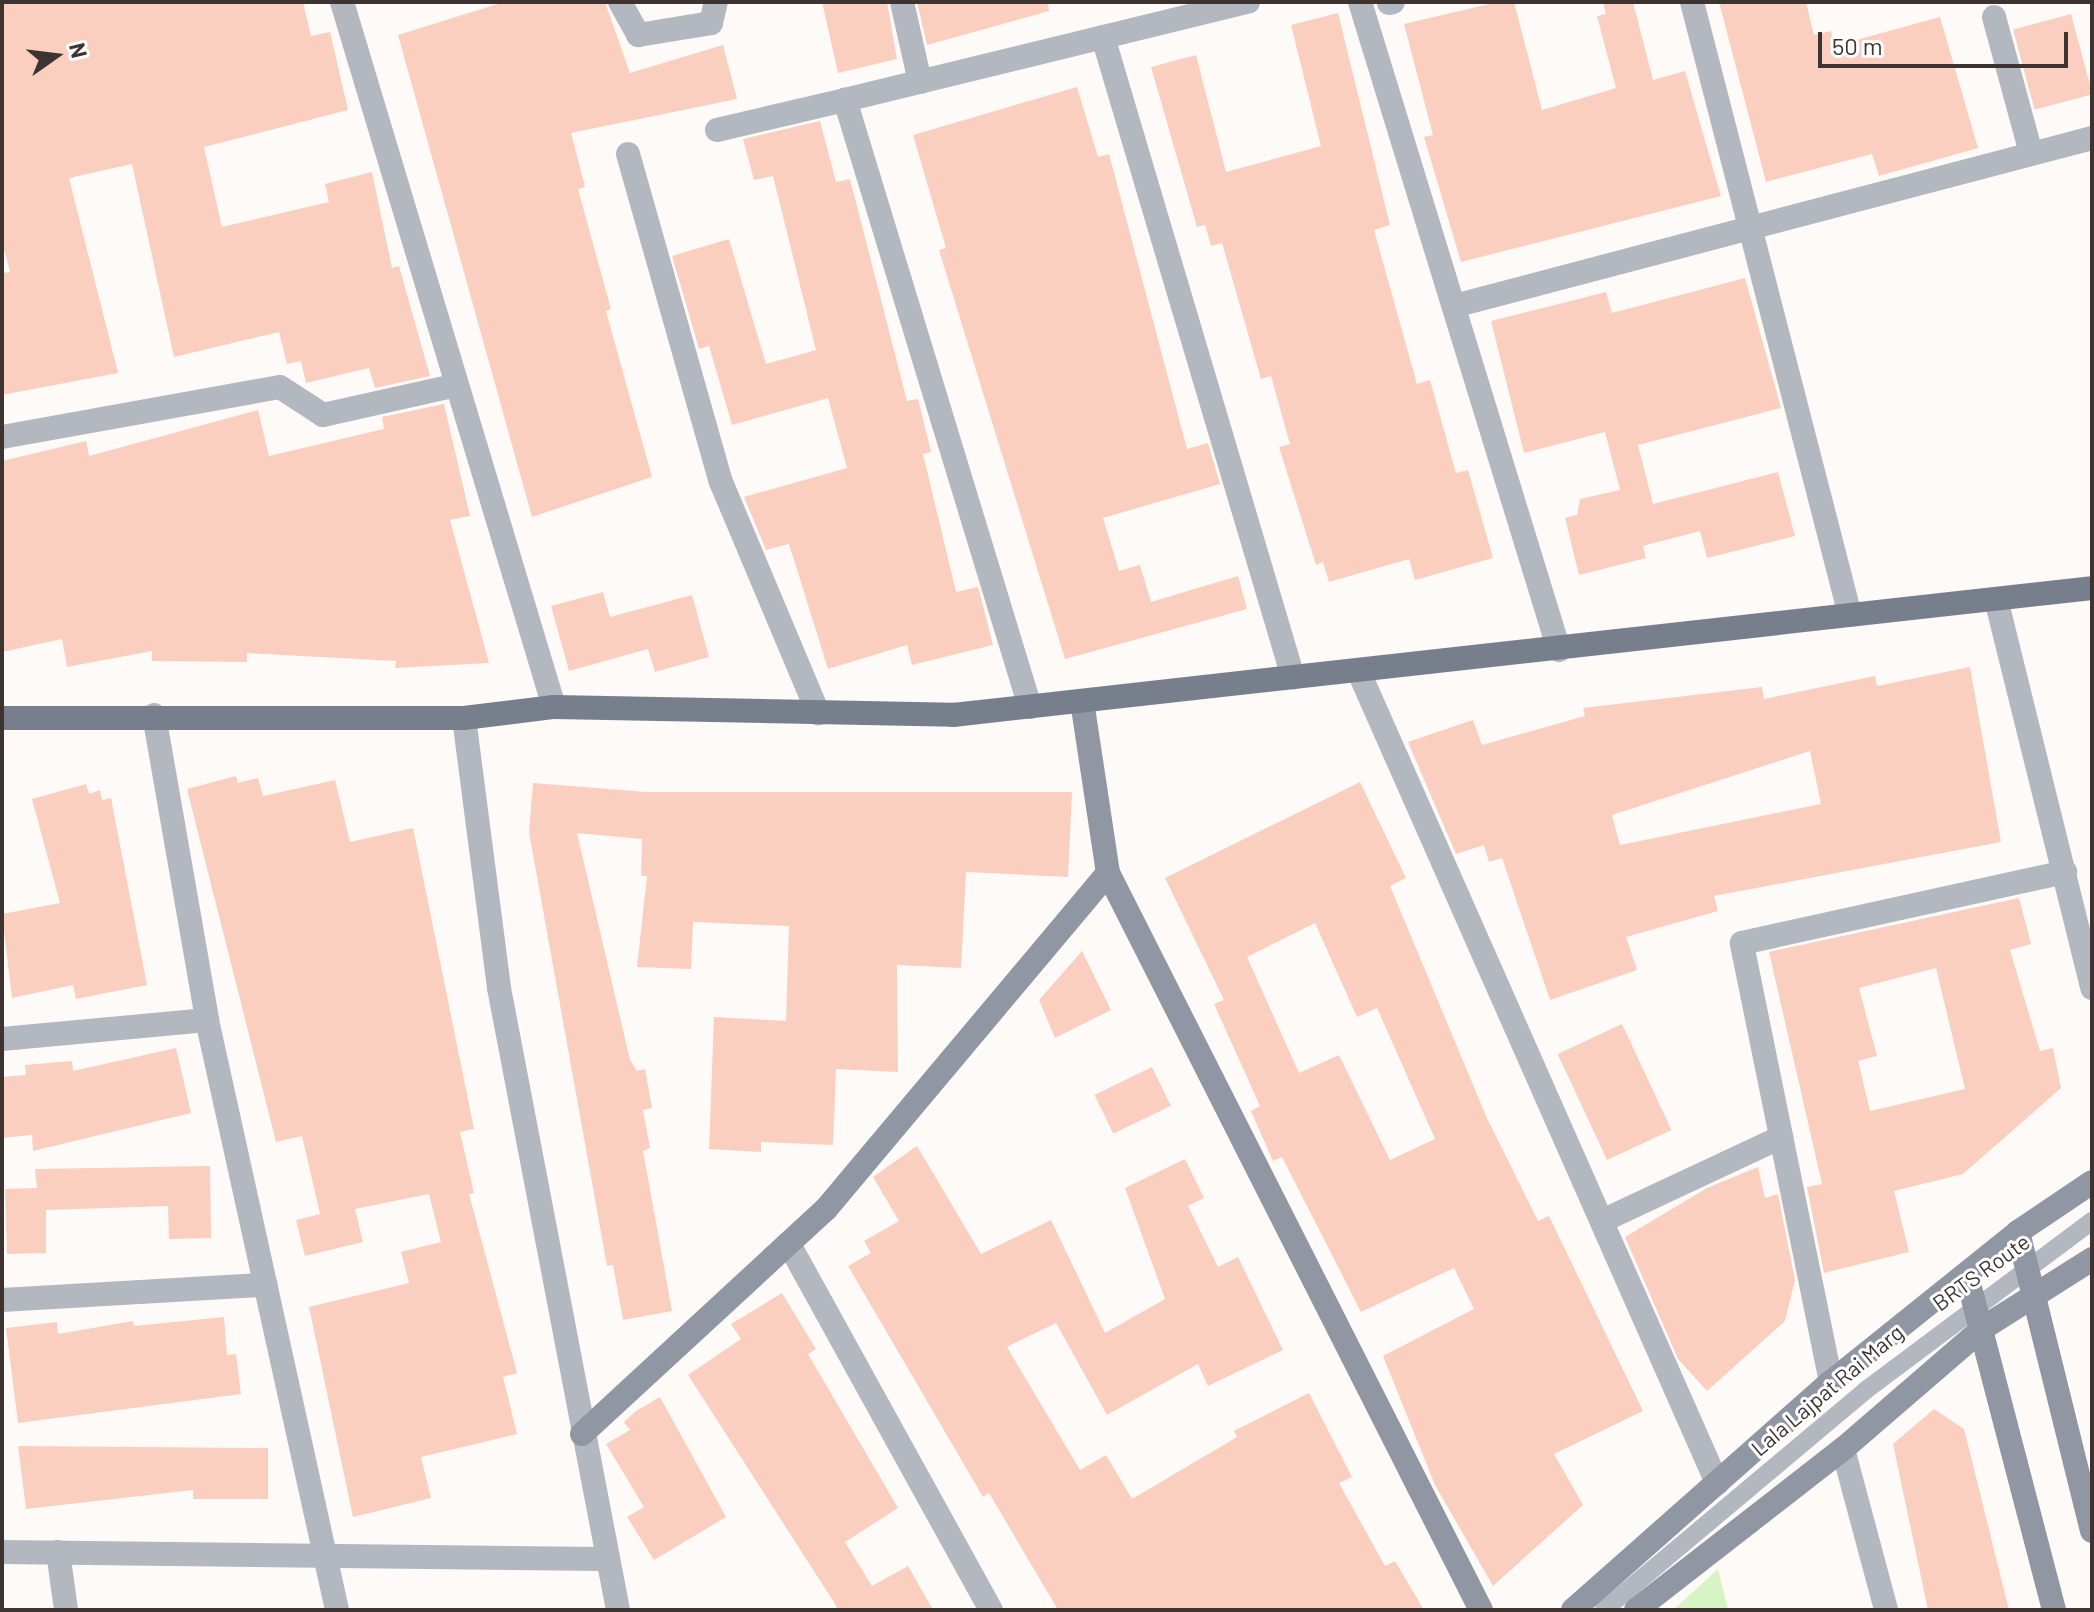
<!DOCTYPE html>
<html>
<head>
<meta charset="utf-8">
<style>
	body { margin:0 }
	#map { position:relative; width:2094px; height:1612px; overflow:hidden; background:#fefaf8; font-family:Barlow,sans-serif }
	div>[style] { position:absolute }
	[style*='--x'] { left:calc(var(--x)*1px); top:calc(var(--y)*1px); width:calc(var(--w)*1px); rotate:calc(var(--a)*1deg) }
	.green>* { inset:0; background:#d6f4c4 }
	.building>* { inset:0; background:#fbcfbf; transform-origin:0 0 }
	.lane>* { height:18px; margin:-9px; padding:0 9px; transform-origin:9px; border-radius:9px; background:#b3b7bf }
	.street>* { height:24px; margin:-12px; padding:0 12px; transform-origin:12px; border-radius:12px; background:#b3b7bf }
	.secondary>* { height:24px; margin:-12px; padding:0 12px; transform-origin:12px; border-radius:12px; background:#9096a2 }
	.primary>* { height:24px; margin:-12px; padding:0 12px; transform-origin:12px; border-radius:12px; background:#777f8c }
	span { translate:-50% -50%; white-space:nowrap; text-align:center; line-height:1.15; -webkit-text-stroke:6px #fff; paint-order:stroke }
	.street-label { font-size:22px; color:#3d3431 }
	.frame { position:absolute; inset:0; border:4px solid #3d3431; pointer-events:none }
	.north { position:absolute; left:16px; top:16px; width:80px; height:80px; -webkit-text-stroke:6px #fff; paint-order:stroke; rotate:76deg; font-size:22px; font-weight:700; line-height:32px; text-align:center; color:#3d3431 }
	.north::after { content:''; display:block; margin:auto; width:28px; height:36px; background:#3d3431; clip-path:polygon(50% 0,100% 100%,50% 72%,0 100%) }
	.scale { position:absolute; left:1818px; top:32px; width:250px; height:36px; box-sizing:border-box; border:4px solid #3d3431; border-top:0; padding-left:10px; font-size:24px; line-height:28px; white-space:nowrap; color:#3d3431; -webkit-text-stroke:6px #fff; paint-order:stroke }
</style>
</head>
<body>
<div id="map">
	<div class="green">
		<i style="clip-path:polygon(1718px 1569px,1728px 1610px,1673px 1610px)"></i>
	</div>
	<div class="building">
		<i style="clip-path:polygon(2px 2px,303px 2px,311px 36px,330px 32px,348px 110px,204px 147px,222px 227px,329px 202px,325px 184px,372px 172px,392px 268px,399px 266px,430px 376px,375px 388px,369px 368px,306px 383px,301px 361px,287px 364px,279px 332px,174px 357px,132px 164px,69px 178px,118px 373px,2px 395px,2px 273px,10px 272px,2px 241px)"></i>
		<i style="clip-path:polygon(504px 2px,605px 2px,630px 73px,723px 45px,737px 99px,571px 133px,585px 187px,578px 189px,611px 309px,606px 311px,652px 477px,532px 517px,398px 35px)"></i>
		<i style="clip-path:polygon(822px 2px,887px 2px,897px 59px,838px 73px)"></i>
		<i style="clip-path:polygon(917px 2px,1048px 2px,1049px 11px,927px 45px)"></i>
		<i style="clip-path:polygon(1498px 2px,1514px 2px,1542px 110px,1616px 88px,1597px 16px,1606px 14px,1603px 2px,1633px 2px,1653px 80px,1685px 71px,1721px 196px,1461px 262px,1424px 137px,1433px 135px,1404px 24px)"></i>
		<i style="clip-path:polygon(1719px 2px,1806px 2px,1814px 35px,1831px 31px,1834px 46px,1940px 17px,1978px 148px,1879px 176px,1872px 154px,1766px 182px)"></i>
		<i style="clip-path:polygon(1338px 13px,1390px 225px,1374px 230px,1417px 384px,1430px 380px,1456px 473px,1468px 470px,1493px 558px,1415px 580px,1409px 559px,1329px 582px,1323px 562px,1316px 565px,1279px 447px,1290px 444px,1271px 376px,1261px 379px,1222px 243px,1211px 246px,1205px 225px,1197px 227px,1151px 67px,1196px 55px,1226px 172px,1321px 146px,1291px 25px)"></i>
		<i style="left:2071px;top:14px;width:83px;height:60px;rotate:75deg"></i>
		<i style="clip-path:polygon(1077px 87px,1098px 157px,1109px 154px,1187px 449px,1208px 443px,1220px 484px,1103px 518px,1119px 571px,1140px 565px,1151px 602px,1238px 576px,1247px 609px,1065px 659px,939px 250px,946px 248px,913px 135px)"></i>
		<i style="clip-path:polygon(820px 121px,836px 182px,850px 179px,907px 401px,918px 399px,931px 452px,923px 454px,956px 592px,978px 587px,993px 645px,912px 665px,907px 645px,828px 669px,789px 544px,766px 550px,744px 497px,847px 468px,828px 398px,732px 425px,709px 346px,699px 349px,672px 256px,729px 239px,766px 364px,816px 350px,773px 176px,754px 180px,743px 139px)"></i>
		<i style="clip-path:polygon(1745px 278px,1781px 408px,1638px 445px,1653px 504px,1778px 472px,1795px 536px,1707px 558px,1700px 531px,1643px 546px,1646px 558px,1579px 575px,1565px 518px,1577px 515px,1580px 499px,1620px 490px,1605px 432px,1524px 453px,1491px 321px,1606px 292px,1612px 313px)"></i>
		<i style="clip-path:polygon(444px 404px,470px 516px,450px 520px,489px 663px,395px 668px,396px 661px,247px 653px,247px 662px,152px 661px,152px 651px,67px 667px,62px 639px,2px 652px,2px 461px,86px 441px,89px 456px,258px 410px,269px 456px,384px 429px,382px 417px)"></i>
		<i style="clip-path:polygon(603px 592px,610px 617px,692px 595px,709px 657px,655px 672px,648px 649px,569px 671px,551px 606px)"></i>
		<i style="clip-path:polygon(evenodd,1970px 667px,2001px 842px,1714px 896px,1718px 911px,1626px 937px,1637px 970px,1550px 1000px,1502px 858px,1489px 862px,1484px 845px,1456px 854px,1408px 742px,1473px 720px,1482px 745px,1585px 716px,1583px 708px,1762px 687px,1764px 699px,1875px 676px,1877px 686px,1970px 667px,1810px 751px,1821px 804px,1620px 845px,1612px 815px,1810px 751px)"></i>
		<i style="clip-path:polygon(236px 776px,238px 783px,258px 778px,263px 796px,335px 780px,350px 842px,413px 828px,474px 1129px,460px 1132px,474px 1193px,469px 1194px,517px 1373px,503px 1377px,517px 1434px,421px 1457px,431px 1498px,353px 1517px,309px 1307px,409px 1283px,401px 1252px,441px 1242px,429px 1194px,355px 1209px,363px 1242px,305px 1256px,296px 1220px,320px 1214px,302px 1136px,276px 1142px,187px 789px)"></i>
		<i style="clip-path:polygon(evenodd,1360px 782px,1406px 878px,1390px 886px,1486px 1116px,1538px 1221px,1549px 1216px,1643px 1411px,1554px 1454px,1583px 1505px,1493px 1586px,1435px 1485px,1383px 1356px,1474px 1309px,1454px 1268px,1361px 1312px,1282px 1157px,1273px 1161px,1251px 1111px,1260px 1106px,1214px 1004px,1224px 1000px,1165px 878px,1360px 782px,1315px 923px,1357px 1017px,1377px 1008px,1435px 1139px,1390px 1160px,1339px 1055px,1299px 1073px,1247px 957px,1315px 923px)"></i>
		<i style="clip-path:polygon(533px 783px,646px 792px,1072px 792px,1068px 877px,966px 872px,961px 968px,897px 965px,898px 1072px,836px 1069px,833px 1145px,761px 1142px,761px 1152px,709px 1149px,714px 1017px,786px 1021px,789px 926px,693px 922px,691px 969px,637px 967px,647px 876px,641px 876px,642px 839px,577px 833px,630px 1060px,637px 1071px,645px 1069px,652px 1108px,643px 1110px,650px 1148px,643px 1151px,672px 1311px,623px 1320px,613px 1265px,607px 1266px,529px 832px)"></i>
		<i style="clip-path:polygon(86px 784px,89px 794px,100px 790px,102px 800px,111px 798px,147px 985px,76px 999px,73px 985px,12px 998px,2px 914px,60px 903px,32px 799px)"></i>
		<i style="clip-path:polygon(evenodd,2019px 898px,2031px 944px,2010px 950px,2040px 1051px,2053px 1048px,2061px 1088px,1963px 1174px,1894px 1191px,1909px 1252px,1824px 1273px,1807px 1187px,1822px 1184px,1769px 952px,2019px 898px,1936px 968px,1965px 1089px,1870px 1111px,1858px 1061px,1877px 1056px,1859px 988px,1936px 968px)"></i>
		<i style="clip-path:polygon(1082px 951px,1111px 1010px,1055px 1038px,1039px 1000px)"></i>
		<i style="left:1622px;top:1024px;width:117px;height:71px;rotate:65deg"></i>
		<i style="clip-path:polygon(176px 1048px,191px 1113px,33px 1151px,32px 1135px,2px 1138px,2px 1077px,26px 1075px,25px 1065px,72px 1061px,73px 1071px)"></i>
		<i style="left:1152px;top:1067px;width:43px;height:64px;rotate:64deg"></i>
		<i style="clip-path:polygon(917px 1146px,981px 1254px,1051px 1220px,1105px 1333px,1165px 1299px,1125px 1188px,1185px 1159px,1204px 1198px,1188px 1206px,1218px 1267px,1238px 1257px,1283px 1350px,1208px 1386px,1198px 1364px,1107px 1415px,1056px 1323px,1007px 1347px,1080px 1470px,1106px 1455px,1132px 1499px,1237px 1437px,1234px 1431px,1309px 1393px,1352px 1477px,1339px 1483px,1385px 1566px,1395px 1561px,1424px 1610px,1058px 1610px,989px 1493px,983px 1497px,848px 1266px,871px 1253px,864px 1241px,899px 1221px,873px 1177px)"></i>
		<i style="clip-path:polygon(210px 1166px,211px 1238px,169px 1239px,168px 1206px,46px 1210px,46px 1253px,7px 1254px,5px 1189px,37px 1188px,35px 1169px)"></i>
		<i style="clip-path:polygon(1758px 1167px,1765px 1198px,1778px 1194px,1795px 1280px,1785px 1321px,1707px 1391px,1678px 1359px,1625px 1237px,1707px 1188px)"></i>
		<i style="clip-path:polygon(782px 1293px,816px 1349px,808px 1354px,898px 1508px,845px 1542px,872px 1586px,908px 1566px,933px 1610px,832px 1610px,837px 1607px,688px 1375px,741px 1339px,731px 1324px)"></i>
		<i style="clip-path:polygon(224px 1317px,227px 1355px,236px 1354px,241px 1394px,18px 1423px,6px 1328px,57px 1322px,58px 1334px,133px 1321px,134px 1326px)"></i>
		<i style="clip-path:polygon(660px 1397px,726px 1517px,654px 1560px,627px 1517px,644px 1507px,606px 1444px,630px 1430px,624px 1422px,636px 1411px)"></i>
		<i style="clip-path:polygon(1934px 1409px,1964px 1429px,2009px 1610px,1928px 1610px,1893px 1444px)"></i>
		<i style="clip-path:polygon(18px 1446px,268px 1448px,268px 1499px,193px 1499px,193px 1490px,26px 1509px)"></i>
	</div>
	<div class="lane">
		<i style="--x:1604;--y:1610;--w:342;--a:-40"></i>
		<i style="--x:1866;--y:1390;--w:282;--a:-36.8"></i>
	</div>
	<div class="street">
		<i style="--x:342;--y:2;--w:736;--a:73.26"></i>
		<i style="--x:620;--y:2;--w:38;--a:61"></i>
		<i style="--x:638;--y:35;--w:74;--a:-9.3"></i>
		<i style="--x:711;--y:23;--w:22;--a:-77"></i>
		<i style="--x:902;--y:2;--w:82;--a:77.3"></i>
		<i style="--x:1360;--y:2;--w:678;--a:72.93"></i>
		<i style="--x:1692;--y:2;--w:633;--a:75.55"></i>
		<i style="--x:1389;--y:3;--w:4;--a:-14"></i>
		<i style="--x:1994;--y:17;--w:141;--a:74.8"></i>
		<i style="--x:1103;--y:37;--w:668;--a:73.47"></i>
		<i style="--x:717;--y:130;--w:131;--a:-13.2"></i>
		<i style="--x:628;--y:154;--w:341;--a:74.2"></i>
		<i style="--x:721;--y:482;--w:251;--a:67.2"></i>
		<i style="--x:1454;--y:306;--w:660;--a:-14.75"></i>
		<i style="--x:2;--y:437;--w:282;--a:-10.2"></i>
		<i style="--x:280;--y:387;--w:51;--a:33.1"></i>
		<i style="--x:323;--y:415;--w:137;--a:-12.6"></i>
		<i style="--x:1996;--y:599;--w:401;--a:76.1"></i>
		<i style="--x:1358;--y:670;--w:889;--a:66.17"></i>
		<i style="--x:1030;--y:707;--w:635;--a:-106.95"></i>
		<i style="--x:845;--y:100;--w:415;--a:-13.7"></i>
		<i style="--x:154;--y:715;--w:310;--a:80.1"></i>
		<i style="--x:207;--y:1020;--w:604;--a:77.57"></i>
		<i style="--x:464;--y:718;--w:272;--a:82.6"></i>
		<i style="--x:499;--y:988;--w:633;--a:79.17"></i>
		<i style="--x:2;--y:1039;--w:206;--a:-5.3"></i>
		<i style="--x:1602;--y:1221;--w:198;--a:-25.1"></i>
		<i style="--x:790;--y:1246;--w:416;--a:61.1"></i>
		<i style="--x:2;--y:1300;--w:264;--a:-3.3"></i>
		<i style="--x:1831;--y:1382;--w:448;--a:-101.5"></i>
		<i style="--x:1742;--y:943;--w:331;--a:-12.4"></i>
		<i style="--x:1843;--y:1449;--w:167;--a:75"></i>
		<i style="--x:2;--y:1552;--w:603;--a:0.67"></i>
		<i style="--x:58;--y:1552;--w:59;--a:82.1"></i>
	</div>
	<div class="secondary">
		<i style="--x:1108;--y:873;--w:826;--a:63.16"></i>
		<i style="--x:2018;--y:1232;--w:308;--a:76.1"></i>
		<i style="--x:1967;--y:1276;--w:345;--a:75.4"></i>
		<i style="--x:582;--y:1434;--w:332;--a:-42.7"></i>
		<i style="--x:826;--y:1209;--w:439;--a:-50"></i>
		<i style="--x:1108;--y:873;--w:174;--a:-98.6"></i>
		<i style="--x:1573;--y:1610;--w:344;--a:-41.5"></i>
		<i style="--x:1831;--y:1382;--w:240;--a:-38.7"></i>
		<i style="--x:2018;--y:1232;--w:89;--a:-34"></i>
		<i style="--x:1636;--y:1610;--w:262;--a:-37.9"></i>
		<i style="--x:1843;--y:1449;--w:185;--a:-40.8"></i>
		<i style="--x:1983;--y:1328;--w:129;--a:-32.3"></i>
	</div>
	<div class="primary">
		<i style="--x:2;--y:718;--w:462;--a:0"></i>
		<i style="--x:464;--y:718;--w:91;--a:-7"></i>
		<i style="--x:554;--y:707;--w:399;--a:1.1"></i>
		<i style="--x:953;--y:715;--w:1146;--a:-6.36"></i>
	</div>
	<div class="street-label">
		<span style="left:1981px;top:1272px;rotate:-36deg">BRTS Route</span>
		<span style="left:1827px;top:1390px;rotate:-40deg">Lala Lajpat Rai Marg</span>
	</div>
	<div class="frame"></div>
	<div class="north">N</div>
	<div class="scale">50 m</div>
</div>
</body>
</html>
